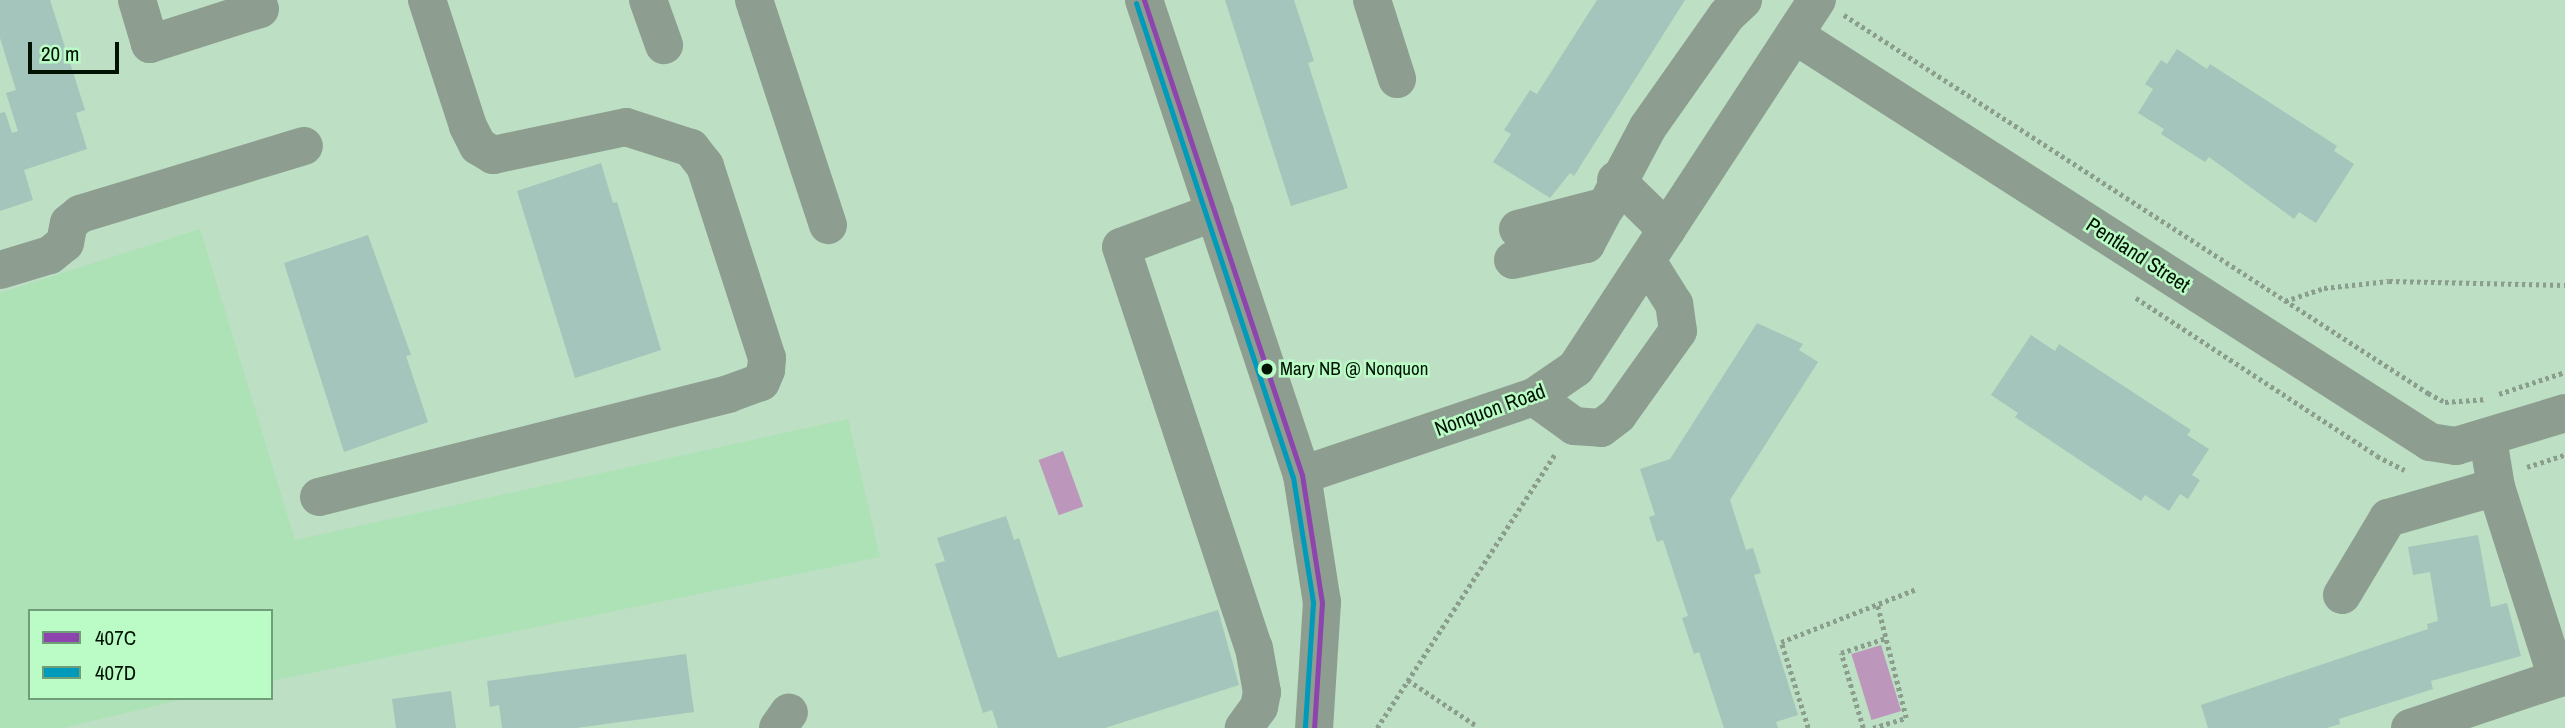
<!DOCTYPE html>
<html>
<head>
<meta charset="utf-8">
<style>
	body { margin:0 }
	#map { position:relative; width:2565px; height:728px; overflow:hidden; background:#bddfc3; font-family:"Archivo Narrow",sans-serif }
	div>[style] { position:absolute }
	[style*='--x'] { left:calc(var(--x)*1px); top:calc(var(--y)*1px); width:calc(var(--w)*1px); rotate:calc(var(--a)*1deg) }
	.built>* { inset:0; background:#ace2b6 }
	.water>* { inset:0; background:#bc97bb; transform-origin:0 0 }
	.building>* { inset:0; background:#a3c5bc }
	.path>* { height:4.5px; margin-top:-2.25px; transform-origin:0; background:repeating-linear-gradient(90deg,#8b9d8d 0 3.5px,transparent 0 7px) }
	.minor>* { height:38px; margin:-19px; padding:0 19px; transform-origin:19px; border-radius:19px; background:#8d9e91 }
	.bus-1>* { height:5px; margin:-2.5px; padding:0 2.5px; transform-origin:2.5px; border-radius:2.5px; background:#8e44ad }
	.bus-2>* { height:5px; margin:-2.5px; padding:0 2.5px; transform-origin:2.5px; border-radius:2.5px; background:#009aba }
	.dots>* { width:19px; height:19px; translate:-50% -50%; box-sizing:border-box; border:4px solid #bbfbc6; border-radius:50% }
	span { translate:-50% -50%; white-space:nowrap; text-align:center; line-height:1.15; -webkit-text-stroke:5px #bbfbc6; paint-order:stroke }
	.bus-label { font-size:19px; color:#001303 }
	.left { translate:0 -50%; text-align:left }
	.street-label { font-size:21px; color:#001303 }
	.legend { position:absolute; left:28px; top:609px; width:245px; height:91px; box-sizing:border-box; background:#bbfbc6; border:2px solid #709e78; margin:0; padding:9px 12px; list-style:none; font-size:21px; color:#001303 }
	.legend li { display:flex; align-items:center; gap:14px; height:35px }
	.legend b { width:35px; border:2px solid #709e78 }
	.scale { position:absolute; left:28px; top:42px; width:91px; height:32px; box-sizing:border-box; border:4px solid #001303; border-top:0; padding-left:9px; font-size:21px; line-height:24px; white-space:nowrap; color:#001303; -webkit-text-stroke:5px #bbfbc6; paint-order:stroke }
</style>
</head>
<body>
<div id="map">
	<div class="built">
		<i style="clip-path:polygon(200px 229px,295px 540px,848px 419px,880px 557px,271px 681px,271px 611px,30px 611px,30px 698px,189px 698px,62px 728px,0 728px,0 293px)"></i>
	</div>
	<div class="water">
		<i style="left:1063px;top:451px;width:59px;height:26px;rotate:70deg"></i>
		<i style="left:1881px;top:645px;width:69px;height:31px;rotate:73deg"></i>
	</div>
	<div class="building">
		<i style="clip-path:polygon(0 0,50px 0,85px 110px,76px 113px,87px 149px,24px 170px,33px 200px,0 211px,0 113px,5px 112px,12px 133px,18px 131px,6px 93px,16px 90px,0 38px)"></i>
		<i style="clip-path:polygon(1225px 0,1294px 0,1314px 61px,1308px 63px,1348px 188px,1291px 206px)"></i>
		<i style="clip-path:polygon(1597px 0,1685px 0,1574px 176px,1570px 173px,1550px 198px,1493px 162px,1511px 134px,1504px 130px,1530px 90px,1537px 94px)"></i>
		<i style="clip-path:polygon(2177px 49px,2207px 69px,2210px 64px,2337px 146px,2334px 151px,2354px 164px,2316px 223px,2299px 212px,2294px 219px,2209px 157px,2205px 162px,2161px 134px,2164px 129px,2138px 113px,2153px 89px,2145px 84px,2161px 60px,2167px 64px)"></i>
		<i style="clip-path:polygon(601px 163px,613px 203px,617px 202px,661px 350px,575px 378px,517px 191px)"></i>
		<i style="clip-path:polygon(368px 235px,411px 355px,406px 356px,428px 422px,344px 452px,284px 263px)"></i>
		<i style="clip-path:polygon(1757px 323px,1803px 344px,1799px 350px,1818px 362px,1730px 500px,1746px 550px,1753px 548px,1761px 573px,1754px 575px,1798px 715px,1776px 722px,1778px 728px,1724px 728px,1699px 652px,1694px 654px,1682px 618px,1688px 616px,1663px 540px,1657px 542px,1649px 517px,1655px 515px,1640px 469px,1670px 459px)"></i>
		<i style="clip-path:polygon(2031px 335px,2055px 351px,2059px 344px,2191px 430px,2187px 435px,2209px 449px,2192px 475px,2200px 480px,2188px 499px,2180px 494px,2169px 511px,2145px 495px,2141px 501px,2015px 417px,2018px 413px,1991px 395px)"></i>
		<i style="clip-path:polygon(1006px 516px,1014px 540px,1019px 538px,1058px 658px,1218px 610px,1239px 685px,1105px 728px,998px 728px,992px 710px,983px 713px,935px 564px,945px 561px,937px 538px)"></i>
		<i style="clip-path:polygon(2478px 535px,2491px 607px,2507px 603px,2521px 656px,2431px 681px,2433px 689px,2339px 719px,2340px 724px,2327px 728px,2208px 728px,2201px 705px,2428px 629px,2427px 624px,2438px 621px,2430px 572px,2413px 575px,2408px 547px)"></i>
		<i style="clip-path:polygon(686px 654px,694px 712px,576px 728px,502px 728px,499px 705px,490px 707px,487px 681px)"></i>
		<i style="clip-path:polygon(451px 691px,456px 728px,396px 728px,392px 699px)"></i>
	</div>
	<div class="path">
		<i style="--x:1844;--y:15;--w:696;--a:32.91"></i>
		<i style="--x:2428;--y:393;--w:19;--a:28"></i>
		<i style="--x:2445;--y:402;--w:39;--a:-4"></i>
		<i style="--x:2136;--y:298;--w:288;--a:33.2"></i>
		<i style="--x:2377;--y:456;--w:31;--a:27"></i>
		<i style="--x:2285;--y:301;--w:41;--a:-18.4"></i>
		<i style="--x:2324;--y:288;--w:65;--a:-6.1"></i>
		<i style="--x:2389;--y:281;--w:176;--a:1.3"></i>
		<i style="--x:2499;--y:394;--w:70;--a:-18.4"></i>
		<i style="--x:2527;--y:467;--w:40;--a:-18"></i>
		<i style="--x:1408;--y:680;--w:83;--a:33.7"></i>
		<i style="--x:1377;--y:728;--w:327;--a:-57"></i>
		<i style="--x:1808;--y:728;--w:90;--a:-107.4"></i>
		<i style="--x:1781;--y:642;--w:145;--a:-21.4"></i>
		<i style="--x:1863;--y:728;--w:78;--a:-106.3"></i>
		<i style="--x:1841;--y:653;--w:47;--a:-18.4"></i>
		<i style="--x:1873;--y:728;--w:34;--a:-17"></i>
		<i style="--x:1906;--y:718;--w:118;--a:-104.3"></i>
	</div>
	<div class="minor">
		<i style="--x:137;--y:0;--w:46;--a:73.5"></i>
		<i style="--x:150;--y:44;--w:115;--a:-17.7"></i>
		<i style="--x:260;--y:9;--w:9;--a:-108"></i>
		<i style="--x:648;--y:0;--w:48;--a:70.4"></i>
		<i style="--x:754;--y:0;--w:237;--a:71.8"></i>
		<i style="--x:1144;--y:0;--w:501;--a:71.6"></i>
		<i style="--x:1302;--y:475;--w:129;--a:81.1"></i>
		<i style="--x:1322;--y:602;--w:126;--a:93.6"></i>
		<i style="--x:1372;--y:0;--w:83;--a:72.4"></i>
		<i style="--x:1796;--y:36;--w:753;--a:32.63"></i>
		<i style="--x:2430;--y:442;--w:26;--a:9"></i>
		<i style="--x:2456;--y:446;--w:114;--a:-16.8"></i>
		<i style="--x:1616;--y:180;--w:71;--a:44.4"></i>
		<i style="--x:1215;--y:212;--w:100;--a:159.6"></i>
		<i style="--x:1121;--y:247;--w:422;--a:71.7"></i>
		<i style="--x:1254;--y:648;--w:45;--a:79.7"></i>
		<i style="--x:1262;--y:692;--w:15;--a:101"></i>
		<i style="--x:1259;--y:707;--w:26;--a:126"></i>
		<i style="--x:1518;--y:229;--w:92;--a:-14.5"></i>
		<i style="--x:1513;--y:260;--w:75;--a:-12.4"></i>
		<i style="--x:1586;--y:244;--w:132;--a:-62.1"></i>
		<i style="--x:1648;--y:127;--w:137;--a:-54.8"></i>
		<i style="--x:1727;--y:15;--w:22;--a:-43"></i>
		<i style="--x:0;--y:270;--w:52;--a:-16.7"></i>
		<i style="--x:50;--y:255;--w:19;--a:-39"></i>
		<i style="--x:65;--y:243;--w:20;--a:-79"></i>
		<i style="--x:69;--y:223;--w:14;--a:-39"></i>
		<i style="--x:80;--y:214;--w:234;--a:-16.9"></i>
		<i style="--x:1534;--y:397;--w:49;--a:35.9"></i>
		<i style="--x:1574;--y:426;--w:27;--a:4"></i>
		<i style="--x:1601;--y:428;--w:21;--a:-37"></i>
		<i style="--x:1618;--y:415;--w:103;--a:-54.5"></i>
		<i style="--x:1678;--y:331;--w:27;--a:-98"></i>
		<i style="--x:1674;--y:304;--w:51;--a:-122.1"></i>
		<i style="--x:2488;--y:439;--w:49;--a:80.5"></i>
		<i style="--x:2496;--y:487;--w:201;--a:72.3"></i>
		<i style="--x:1302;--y:475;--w:245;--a:-18.6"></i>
		<i style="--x:1534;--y:397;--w:51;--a:-34.6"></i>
		<i style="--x:1576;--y:368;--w:440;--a:-56.8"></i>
		<i style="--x:319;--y:497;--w:422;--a:-14.1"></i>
		<i style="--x:728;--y:394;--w:35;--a:-20"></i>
		<i style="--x:761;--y:382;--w:13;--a:-67"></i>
		<i style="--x:766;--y:370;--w:12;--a:-85"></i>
		<i style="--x:767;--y:358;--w:202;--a:-107.9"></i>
		<i style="--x:705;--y:166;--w:23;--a:-128"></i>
		<i style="--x:691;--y:148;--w:68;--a:-162.1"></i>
		<i style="--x:626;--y:127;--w:136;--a:168.1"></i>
		<i style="--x:493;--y:155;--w:17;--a:-149"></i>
		<i style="--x:478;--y:146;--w:22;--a:-117"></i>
		<i style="--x:468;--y:126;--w:133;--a:-108"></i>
		<i style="--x:2342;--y:595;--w:90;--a:-59.1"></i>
		<i style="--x:2388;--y:518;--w:112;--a:-16"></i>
		<i style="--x:778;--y:728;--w:19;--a:-55"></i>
		<i style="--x:2410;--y:728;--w:163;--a:-18.5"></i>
	</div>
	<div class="bus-1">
		<i style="--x:1144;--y:0;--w:501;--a:71.6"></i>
		<i style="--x:1302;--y:475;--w:129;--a:81.1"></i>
		<i style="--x:1322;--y:602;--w:126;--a:93.6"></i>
	</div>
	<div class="bus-2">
		<i style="--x:1136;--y:3;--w:499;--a:71.7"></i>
		<i style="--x:1293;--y:477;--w:127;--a:80.9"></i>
		<i style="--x:1313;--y:602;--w:125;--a:93.7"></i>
	</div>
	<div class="dots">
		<i style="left:1267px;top:369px;background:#001303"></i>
	</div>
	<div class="bus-label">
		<span class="left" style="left:1280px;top:369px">Mary NB @ Nonquon</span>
	</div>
	<div class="street-label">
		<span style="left:2138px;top:255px;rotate:33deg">Pentland Street</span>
		<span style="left:1490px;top:410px;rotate:-20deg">Nonquon Road</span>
	</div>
	<ul class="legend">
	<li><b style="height:9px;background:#8e44ad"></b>407C</li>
	<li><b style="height:9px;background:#009aba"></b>407D</li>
	</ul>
	<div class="scale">20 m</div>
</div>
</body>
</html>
